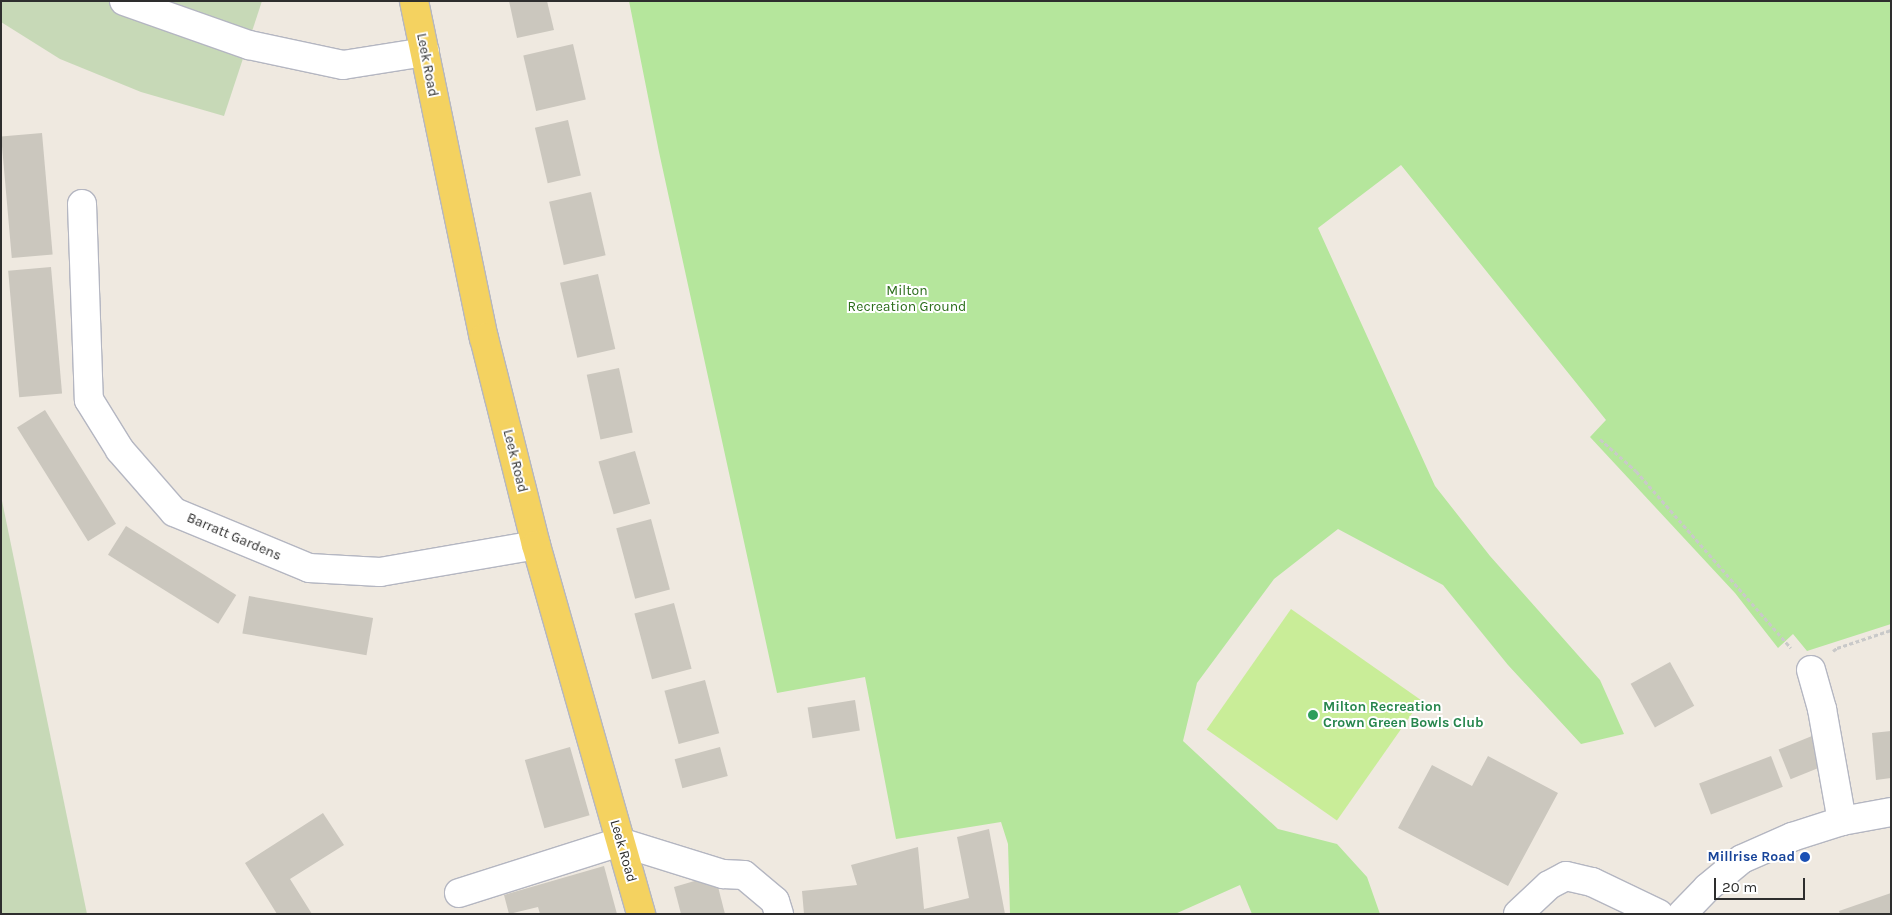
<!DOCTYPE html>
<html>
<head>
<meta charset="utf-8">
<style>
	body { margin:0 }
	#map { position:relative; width:1892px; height:915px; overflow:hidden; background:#efe9e0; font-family:Karla,sans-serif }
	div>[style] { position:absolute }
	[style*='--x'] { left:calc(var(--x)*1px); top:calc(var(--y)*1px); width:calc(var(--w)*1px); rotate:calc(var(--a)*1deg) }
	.green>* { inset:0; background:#b5e69c }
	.cemetery>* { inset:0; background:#c7d9b7 }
	.pitch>* { inset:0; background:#c9ed98; transform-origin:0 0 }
	.building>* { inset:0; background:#cbc7be; transform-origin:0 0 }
	.path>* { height:3px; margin-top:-1.5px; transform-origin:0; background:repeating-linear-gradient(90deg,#c9c9c9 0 4px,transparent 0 6.5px) }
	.roads { filter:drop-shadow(1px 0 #b4b6c1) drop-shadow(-1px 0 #b4b6c1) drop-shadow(0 1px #b4b6c1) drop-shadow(0 -1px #b4b6c1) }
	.minor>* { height:28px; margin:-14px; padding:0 14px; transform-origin:14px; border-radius:14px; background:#fff }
	.major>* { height:28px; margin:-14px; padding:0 14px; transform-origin:14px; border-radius:14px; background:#f4d260 }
	.dots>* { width:14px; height:14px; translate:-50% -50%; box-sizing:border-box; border:2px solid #fff; border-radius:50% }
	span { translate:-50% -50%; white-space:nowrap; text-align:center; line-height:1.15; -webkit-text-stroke:4px #fff; paint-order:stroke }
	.street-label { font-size:14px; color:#2e2e2e }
	.park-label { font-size:14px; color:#2b6e1a }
	.leisure-label { font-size:14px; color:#27864d; font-weight:700 }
	.left { translate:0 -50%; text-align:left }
	.transit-label { font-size:14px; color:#164399; font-weight:700 }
	.right { translate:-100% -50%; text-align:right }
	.frame { position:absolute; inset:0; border:2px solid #2e2e2e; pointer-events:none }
	.scale { position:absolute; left:1714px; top:878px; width:91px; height:22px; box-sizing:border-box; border:2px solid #2e2e2e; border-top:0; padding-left:6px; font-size:15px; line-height:18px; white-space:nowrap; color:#2e2e2e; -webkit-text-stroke:4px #fff; paint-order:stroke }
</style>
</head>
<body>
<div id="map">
	<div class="green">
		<i style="clip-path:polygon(629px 1px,1891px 1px,1891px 624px,1807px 651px,1793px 634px,1778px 648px,1735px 593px,1590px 437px,1606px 420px,1401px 165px,1318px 228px,1435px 486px,1490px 556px,1600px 680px,1624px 734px,1581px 744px,1508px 665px,1443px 585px,1338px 529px,1274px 579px,1197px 683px,1183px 741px,1278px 829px,1337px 844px,1367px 877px,1380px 914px,1252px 914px,1240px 885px,1175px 914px,1010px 914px,1008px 844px,1001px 822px,896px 839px,865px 677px,777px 693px,659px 152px)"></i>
	</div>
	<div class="cemetery">
		<i style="clip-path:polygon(1px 1px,262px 1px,224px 116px,141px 92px,60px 59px,1px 22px)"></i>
		<i style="clip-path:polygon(1px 496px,87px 914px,1px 914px)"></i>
	</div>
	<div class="pitch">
		<i style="left:1291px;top:609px;width:159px;height:147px;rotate:35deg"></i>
	</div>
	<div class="building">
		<i style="clip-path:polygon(509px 1px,547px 1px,554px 30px,517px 38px)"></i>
		<i style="left:573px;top:44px;width:57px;height:51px;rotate:77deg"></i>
		<i style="left:568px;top:120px;width:57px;height:34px;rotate:77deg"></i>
		<i style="left:42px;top:133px;width:122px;height:41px;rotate:85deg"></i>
		<i style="left:591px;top:192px;width:65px;height:43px;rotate:77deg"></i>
		<i style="left:51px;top:267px;width:127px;height:43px;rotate:85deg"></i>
		<i style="left:598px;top:274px;width:77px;height:39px;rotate:77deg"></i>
		<i style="left:619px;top:368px;width:66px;height:33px;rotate:78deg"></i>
		<i style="left:45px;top:410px;width:134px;height:33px;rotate:58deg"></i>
		<i style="left:635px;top:451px;width:55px;height:38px;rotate:74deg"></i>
		<i style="left:651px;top:519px;width:73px;height:36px;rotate:75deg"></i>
		<i style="left:126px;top:526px;width:130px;height:34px;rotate:32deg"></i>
		<i style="left:249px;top:596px;width:126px;height:38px;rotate:10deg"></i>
		<i style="left:674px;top:603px;width:68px;height:41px;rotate:75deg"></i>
		<i style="left:1670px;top:662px;width:50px;height:45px;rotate:61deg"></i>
		<i style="left:705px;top:680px;width:55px;height:42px;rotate:75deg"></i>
		<i style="left:855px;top:700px;width:31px;height:48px;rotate:81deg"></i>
		<i style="clip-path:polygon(1891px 731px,1891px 778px,1876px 780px,1872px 733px)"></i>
		<i style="left:1812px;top:736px;width:32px;height:36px;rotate:68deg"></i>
		<i style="left:570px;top:747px;width:71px;height:47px;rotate:74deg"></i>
		<i style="left:720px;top:747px;width:30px;height:47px;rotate:75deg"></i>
		<i style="clip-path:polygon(1488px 756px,1558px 793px,1508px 886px,1398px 828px,1432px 765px,1472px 786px)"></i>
		<i style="left:1771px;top:756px;width:33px;height:77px;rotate:69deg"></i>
		<i style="clip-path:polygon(323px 813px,344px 845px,290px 879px,312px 914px,277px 914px,245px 863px)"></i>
		<i style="clip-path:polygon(989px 829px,1005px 914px,804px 914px,802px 891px,857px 885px,851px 865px,918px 847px,924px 909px,969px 898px,957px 837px)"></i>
		<i style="clip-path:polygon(604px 866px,617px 914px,540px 914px,538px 907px,509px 914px,504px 895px)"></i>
		<i style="clip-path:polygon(715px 875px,725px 914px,681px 914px,674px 887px)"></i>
		<i style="clip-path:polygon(1891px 893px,1891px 914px,1840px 914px,1839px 911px)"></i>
	</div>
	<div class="path">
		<i style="--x:1600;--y:439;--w:48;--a:41.6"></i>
		<i style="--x:1636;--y:471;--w:235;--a:48.8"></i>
		<i style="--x:1833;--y:651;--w:5;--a:-37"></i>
		<i style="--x:1837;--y:648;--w:57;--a:-18.4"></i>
	</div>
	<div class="roads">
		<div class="minor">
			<i style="--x:124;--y:1;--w:133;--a:19.4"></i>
			<i style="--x:249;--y:45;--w:96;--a:12"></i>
			<i style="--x:343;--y:65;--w:83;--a:-9"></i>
			<i style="--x:82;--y:204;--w:196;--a:88"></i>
			<i style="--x:89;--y:400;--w:59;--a:58.2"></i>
			<i style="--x:120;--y:450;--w:82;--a:48.9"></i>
			<i style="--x:174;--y:512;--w:146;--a:22.5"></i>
			<i style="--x:309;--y:568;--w:71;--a:3.2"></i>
			<i style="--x:380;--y:572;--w:158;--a:-9.8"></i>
			<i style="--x:1811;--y:670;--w:41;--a:74.2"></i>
			<i style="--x:1822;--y:709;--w:114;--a:79.9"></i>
			<i style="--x:459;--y:893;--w:169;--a:-17.6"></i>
			<i style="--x:620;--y:842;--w:108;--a:17.3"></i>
			<i style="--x:723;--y:874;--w:21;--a:3"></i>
			<i style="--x:744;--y:875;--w:40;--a:40"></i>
			<i style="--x:775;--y:901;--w:14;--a:73"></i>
			<i style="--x:1518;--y:914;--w:42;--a:-43.1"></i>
			<i style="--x:1549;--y:885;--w:19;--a:-28"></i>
			<i style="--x:1566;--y:876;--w:27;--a:13"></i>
			<i style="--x:1592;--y:882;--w:74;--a:25.5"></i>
			<i style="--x:1682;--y:914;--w:36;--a:-46"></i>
			<i style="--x:1707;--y:888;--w:45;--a:-39.6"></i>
			<i style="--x:1742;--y:859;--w:55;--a:-23.7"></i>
			<i style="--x:1792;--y:837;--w:52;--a:-17.7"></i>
			<i style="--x:1842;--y:821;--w:50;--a:-10.4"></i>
		</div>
		<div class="major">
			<i style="--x:414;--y:1;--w:344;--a:78.3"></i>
			<i style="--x:484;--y:338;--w:213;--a:75.9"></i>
			<i style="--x:536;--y:545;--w:384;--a:74.1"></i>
		</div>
	</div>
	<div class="dots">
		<i style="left:1313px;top:715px;background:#2e9e5b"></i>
		<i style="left:1805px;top:857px;background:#1a4fb4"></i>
	</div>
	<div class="street-label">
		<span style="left:427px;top:65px;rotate:79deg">Leek Road</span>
		<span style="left:515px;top:461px;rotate:76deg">Leek Road</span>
		<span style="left:234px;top:537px;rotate:23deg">Barratt Gardens</span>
		<span style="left:623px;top:851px;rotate:74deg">Leek Road</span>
	</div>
	<div class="park-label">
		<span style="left:907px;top:299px">Milton<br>Recreation Ground</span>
	</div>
	<div class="leisure-label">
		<span class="left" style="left:1323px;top:715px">Milton Recreation<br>Crown Green Bowls Club</span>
	</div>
	<div class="transit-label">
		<span class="right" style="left:1795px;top:857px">Millrise Road</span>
	</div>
	<div class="frame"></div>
	<div class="scale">20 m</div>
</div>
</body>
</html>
